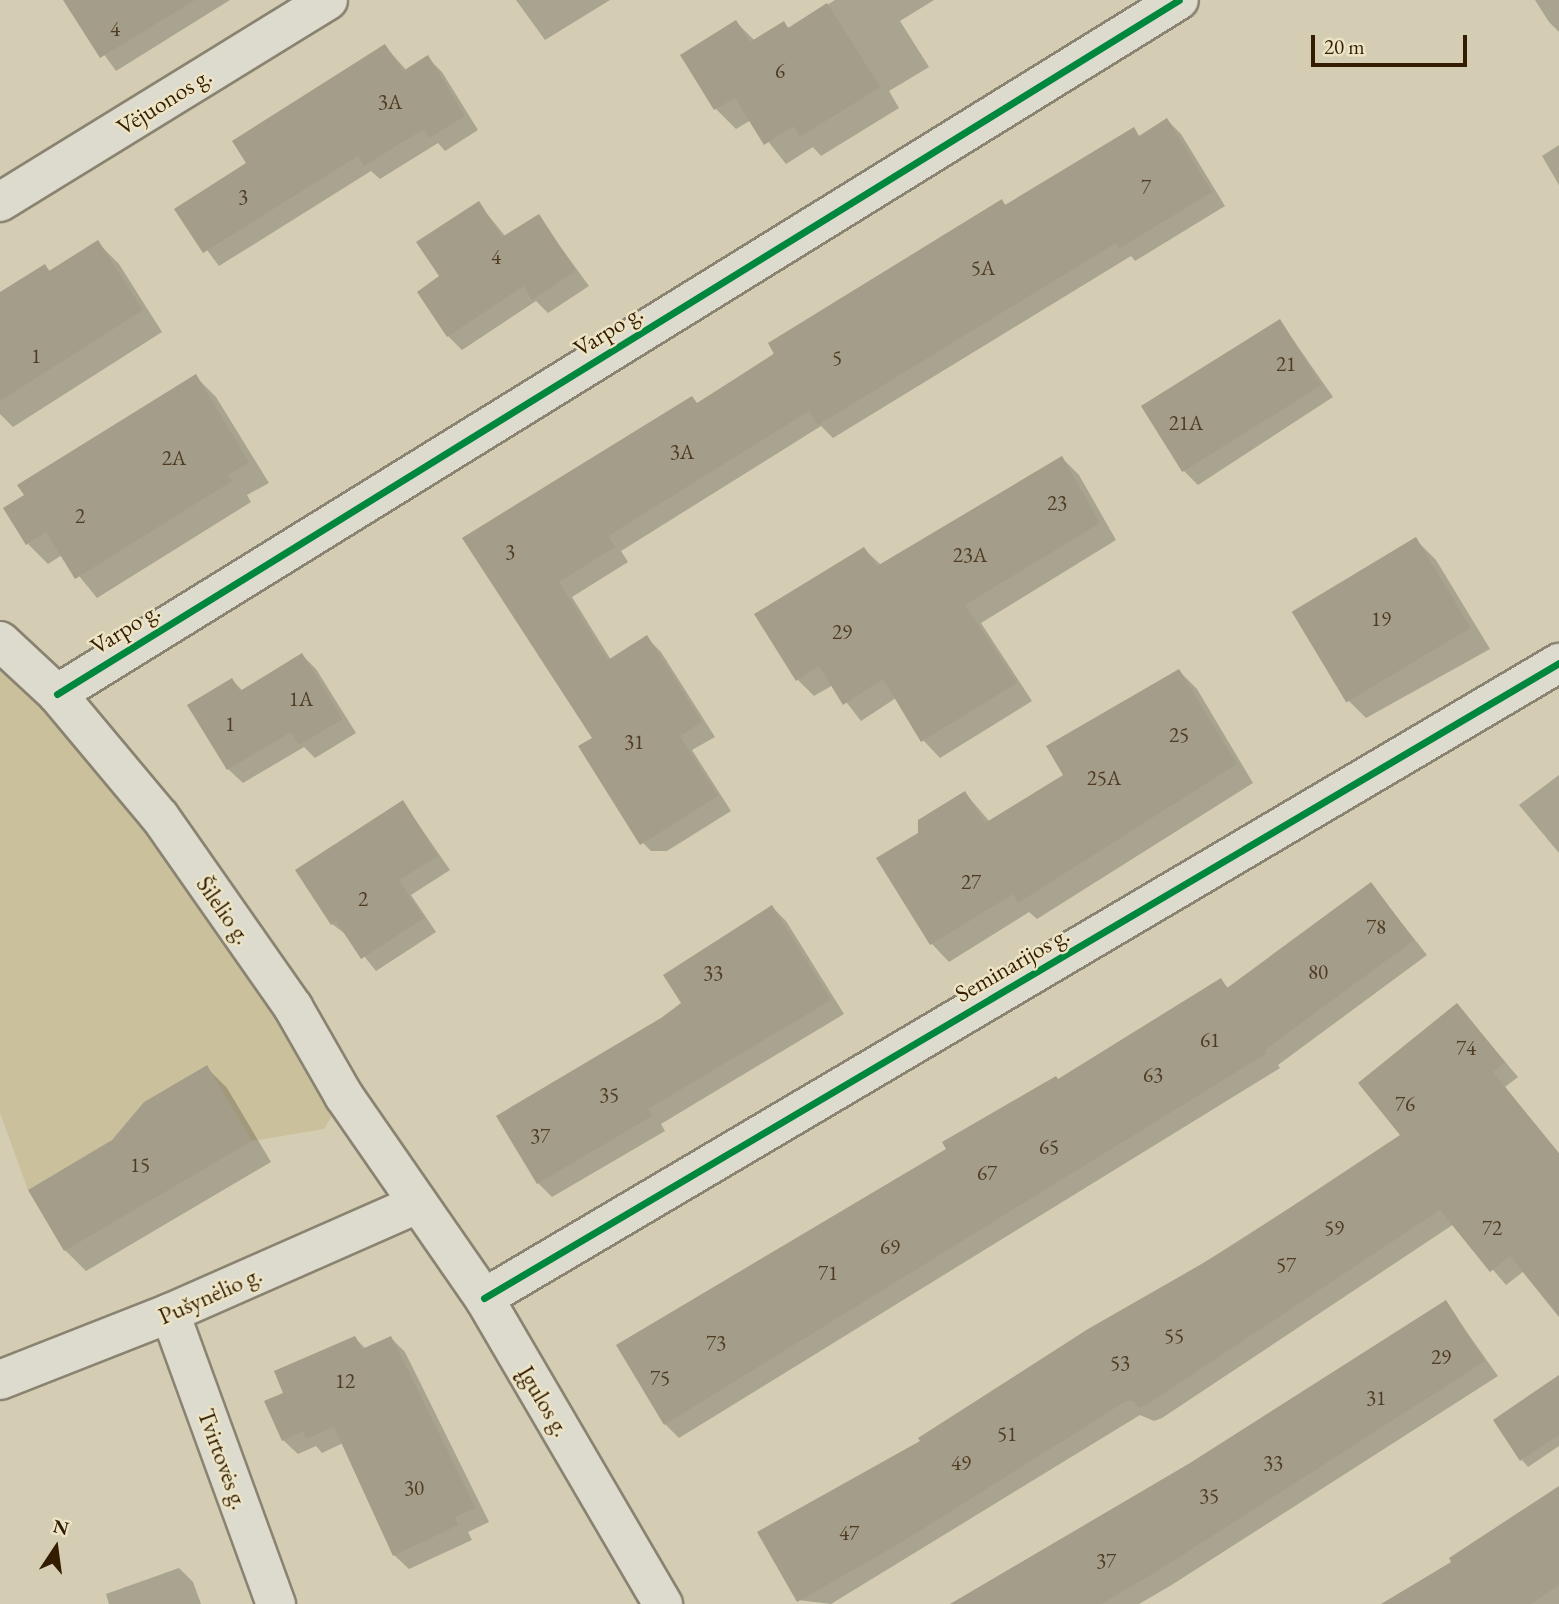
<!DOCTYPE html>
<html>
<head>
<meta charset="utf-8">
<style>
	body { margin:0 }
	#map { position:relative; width:1559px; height:1604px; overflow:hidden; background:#d4cdb3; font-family:"EB Garamond",serif }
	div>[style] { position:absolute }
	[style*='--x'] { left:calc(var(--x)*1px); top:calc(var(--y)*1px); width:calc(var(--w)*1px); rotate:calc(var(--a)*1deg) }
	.green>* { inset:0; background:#cbc09c }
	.shadow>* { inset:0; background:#0003 }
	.building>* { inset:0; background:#a49d8a; transform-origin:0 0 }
	.roads { filter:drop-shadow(2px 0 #8a8371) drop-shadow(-2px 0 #8a8371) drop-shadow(0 2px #8a8371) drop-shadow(0 -2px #8a8371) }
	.minor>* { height:38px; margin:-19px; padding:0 19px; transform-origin:19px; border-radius:19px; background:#dddbcd }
	.cycleway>* { height:7px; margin:-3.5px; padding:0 3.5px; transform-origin:3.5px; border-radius:3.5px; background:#00873e }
	span { translate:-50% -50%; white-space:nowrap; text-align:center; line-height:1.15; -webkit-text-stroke:5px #ece4c5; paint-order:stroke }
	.number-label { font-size:21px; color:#4f3c22 }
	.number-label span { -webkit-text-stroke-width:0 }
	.street-label { font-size:24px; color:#331c00 }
	.north { position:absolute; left:21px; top:1513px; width:70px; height:70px; -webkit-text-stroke:5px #ece4c5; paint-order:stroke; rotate:13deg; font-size:19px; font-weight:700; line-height:28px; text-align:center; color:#331c00 }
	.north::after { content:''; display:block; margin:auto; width:24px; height:32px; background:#331c00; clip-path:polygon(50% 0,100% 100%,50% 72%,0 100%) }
	.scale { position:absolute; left:1311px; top:35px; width:156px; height:32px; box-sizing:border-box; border:4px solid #331c00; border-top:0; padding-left:9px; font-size:21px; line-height:24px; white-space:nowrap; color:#331c00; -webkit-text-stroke:5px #ece4c5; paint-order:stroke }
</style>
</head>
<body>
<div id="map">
	<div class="green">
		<i style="clip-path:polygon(0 641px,57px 694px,344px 1096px,324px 1129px,252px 1141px,206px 1065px,144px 1102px,112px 1140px,28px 1190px,0 1113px)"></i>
	</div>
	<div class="shadow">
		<i style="clip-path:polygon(65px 0,230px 0,116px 71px)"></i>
		<i style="clip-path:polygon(516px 0,610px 0,545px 40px)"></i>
		<i style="clip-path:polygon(835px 0,934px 0,900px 21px,929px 67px,889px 91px,899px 108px,821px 156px,813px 147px,786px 164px,751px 120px,736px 129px,716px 109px,736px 22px,755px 41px,783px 23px,790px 29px)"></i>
		<i style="clip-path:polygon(1535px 0,1559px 0,1559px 32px,1549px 22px)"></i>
		<i style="clip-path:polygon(385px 46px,407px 71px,428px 58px,442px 72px,478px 130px,445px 151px,438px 143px,380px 179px,371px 171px,219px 266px,177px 210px,248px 164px)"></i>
		<i style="clip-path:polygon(1167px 120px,1181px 134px,1225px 206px,1135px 261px,1131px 256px,833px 438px,821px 426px,621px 551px,628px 562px,572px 597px,611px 660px,647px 638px,661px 652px,715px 737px,692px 750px,731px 811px,667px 851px,651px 851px,637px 837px,594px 738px,464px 539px,698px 404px,1002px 202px,1007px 206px,1133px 130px,1140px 137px)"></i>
		<i style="clip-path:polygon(1559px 145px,1559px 185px,1542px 156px)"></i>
		<i style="clip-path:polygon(478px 203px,506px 237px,538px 216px,589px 286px,548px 313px,536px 301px,462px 350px,448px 336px)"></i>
		<i style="clip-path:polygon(98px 243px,119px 264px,162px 332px,13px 427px,0 414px,0 294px,45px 266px,51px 272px)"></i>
		<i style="clip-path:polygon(1280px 321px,1333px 397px,1198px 485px,1184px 471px)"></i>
		<i style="clip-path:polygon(196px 377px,216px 397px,269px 483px,247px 495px,251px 502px,97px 598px,62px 555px,48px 564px,28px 544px)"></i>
		<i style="clip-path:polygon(1062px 458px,1079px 475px,1116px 540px,981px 623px,1032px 701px,940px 758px,923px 740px,896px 698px,861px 721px,833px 685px,814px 696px,797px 679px,864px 549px,881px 565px)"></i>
		<i style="clip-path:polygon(1415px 539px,1436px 560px,1490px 649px,1366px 718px,1345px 697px)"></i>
		<i style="clip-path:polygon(302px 655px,316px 669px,356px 733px,315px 758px,304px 747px,243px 783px,228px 769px,232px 680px,243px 691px)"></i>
		<i style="clip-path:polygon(1179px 671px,1197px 689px,1253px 783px,1037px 919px,1029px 912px,949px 962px,932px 944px,878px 858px,920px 834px,965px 793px,990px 822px,1065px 776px)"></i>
		<i style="clip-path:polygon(1559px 775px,1559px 853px,1519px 805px)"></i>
		<i style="clip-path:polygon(403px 802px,450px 870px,411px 895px,436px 932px,376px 971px,348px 936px,332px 924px)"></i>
		<i style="clip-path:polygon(1371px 884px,1427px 955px,1278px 1065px,1280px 1068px,679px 1438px,665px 1424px,948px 1150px,1221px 980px,1229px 989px)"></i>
		<i style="clip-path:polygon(772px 907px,786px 921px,844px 1014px,661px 1124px,665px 1131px,552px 1197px,538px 1183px,662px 1020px,683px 1004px)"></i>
		<i style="clip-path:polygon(1457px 1005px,1518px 1077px,1505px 1087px,1559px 1153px,1559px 1314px,1524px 1271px,1506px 1285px,1454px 1224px,1162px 1418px,1154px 1421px,1140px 1415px,831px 1604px,798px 1600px,922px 1442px,1403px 1136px)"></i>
		<i style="clip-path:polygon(206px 1067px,227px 1088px,271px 1162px,86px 1271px,65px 1250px,30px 1190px,114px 1141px)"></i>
		<i style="clip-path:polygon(1446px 1303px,1498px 1376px,1170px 1586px,1139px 1604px,954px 1604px,1190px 1465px)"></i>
		<i style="clip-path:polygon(355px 1338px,366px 1349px,391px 1338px,405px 1352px,489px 1522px,468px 1532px,472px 1540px,409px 1569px,394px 1555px,343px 1443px,322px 1453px,316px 1446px,298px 1454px,283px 1440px,285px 1394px)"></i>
		<i style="clip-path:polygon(1559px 1416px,1559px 1446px,1528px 1467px,1522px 1460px)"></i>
		<i style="clip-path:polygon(1559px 1495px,1559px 1604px,1383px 1604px,1454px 1562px)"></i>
		<i style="clip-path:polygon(179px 1568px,193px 1582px,201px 1604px,109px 1604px,106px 1594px)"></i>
	</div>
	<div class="building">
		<i style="clip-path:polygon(63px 0,195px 0,100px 58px)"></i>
		<i style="clip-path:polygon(827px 3px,880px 87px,800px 137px,793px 126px,764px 145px,735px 98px,714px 110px,680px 55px,736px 20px,750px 42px,784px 21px,788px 28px)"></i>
		<i style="clip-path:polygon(385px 44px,403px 71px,428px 55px,465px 116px,429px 138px,424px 129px,364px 166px,358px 156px,203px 253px,174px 209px,246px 163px,232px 141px)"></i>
		<i style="clip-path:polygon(1167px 118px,1212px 192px,1120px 248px,1116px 243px,818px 425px,809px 411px,608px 536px,615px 547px,559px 582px,608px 660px,647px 635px,702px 722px,680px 736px,718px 796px,640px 845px,578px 746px,592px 738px,462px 538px,692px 396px,697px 403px,774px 354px,768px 343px,1002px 199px,1005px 205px,1134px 127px,1139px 136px)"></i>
		<i style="clip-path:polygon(479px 201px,502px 237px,539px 214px,576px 271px,532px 300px,524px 286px,447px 337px,417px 292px,439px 276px,416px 242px)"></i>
		<i style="clip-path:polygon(98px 240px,143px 310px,0 401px,0 292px,45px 264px,49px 271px)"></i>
		<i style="left:1280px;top:319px;width:78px;height:164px;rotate:58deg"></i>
		<i style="clip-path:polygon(196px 374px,249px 462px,228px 475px,232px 481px,75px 579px,46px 532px,26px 545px,3px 508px,24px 495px,17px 485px)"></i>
		<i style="clip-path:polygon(1062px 456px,1100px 523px,965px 605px,1017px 683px,921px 742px,883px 679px,843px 705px,819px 666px,796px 681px,754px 614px,864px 547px,877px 566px)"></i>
		<i style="left:1416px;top:537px;width:106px;height:145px;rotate:59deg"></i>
		<i style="clip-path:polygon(302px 653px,343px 719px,299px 745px,291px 732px,227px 770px,187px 705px,232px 678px,240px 691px)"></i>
		<i style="clip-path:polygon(1179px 669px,1237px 764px,1018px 903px,1013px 894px,930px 945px,876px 858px,918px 833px,918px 820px,965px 791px,985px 823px,1063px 775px,1046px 746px)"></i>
		<i style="clip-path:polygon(403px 800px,438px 856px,399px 880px,424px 918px,361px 959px,336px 921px,331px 925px,295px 870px)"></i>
		<i style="clip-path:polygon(1371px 882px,1414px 940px,1265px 1050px,1267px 1053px,664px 1425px,616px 1345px,946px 1149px,942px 1142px,1056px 1076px,1058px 1079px,1221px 978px,1227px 988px)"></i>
		<i style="clip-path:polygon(772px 905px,831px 1000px,648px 1109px,652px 1116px,537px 1184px,496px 1116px,661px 1018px,681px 1003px,663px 975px)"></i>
		<i style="clip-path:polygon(1457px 1003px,1505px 1062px,1493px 1072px,1559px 1154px,1559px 1317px,1510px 1256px,1490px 1272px,1440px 1210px,1148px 1404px,1138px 1408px,1134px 1401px,1126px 1401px,902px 1542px,797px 1602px,757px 1532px,920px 1441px,918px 1438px,1088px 1329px,1226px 1250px,1400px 1135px,1358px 1083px)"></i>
		<i style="clip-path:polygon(207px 1065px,252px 1141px,64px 1251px,28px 1190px,112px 1140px,144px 1102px)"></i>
		<i style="clip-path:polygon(1446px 1300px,1485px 1361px,1156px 1572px,1101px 1604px,950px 1604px,1190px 1463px)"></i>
		<i style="clip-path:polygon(355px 1336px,362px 1349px,391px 1336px,476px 1508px,455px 1517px,458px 1525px,393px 1556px,334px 1427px,306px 1439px,303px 1431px,282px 1441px,264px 1401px,283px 1393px,274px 1371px)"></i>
		<i style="clip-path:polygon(1559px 1375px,1559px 1435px,1520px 1461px,1493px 1420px)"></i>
		<i style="clip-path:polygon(1559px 1486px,1559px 1585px,1531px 1604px,1381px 1604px,1451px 1562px,1449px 1558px)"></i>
	</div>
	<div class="roads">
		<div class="minor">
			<i style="--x:0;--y:202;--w:385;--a:-31.6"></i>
			<i style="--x:0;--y:641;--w:78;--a:42.9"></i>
			<i style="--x:57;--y:694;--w:160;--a:50.1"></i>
			<i style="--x:160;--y:817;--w:232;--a:55"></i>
			<i style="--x:293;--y:1007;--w:103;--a:60.2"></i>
			<i style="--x:344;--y:1096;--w:246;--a:55.3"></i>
			<i style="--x:484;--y:1298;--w:355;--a:59.7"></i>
			<i style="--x:57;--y:694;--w:1319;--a:-31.74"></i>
			<i style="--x:484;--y:1298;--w:1249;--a:-30.57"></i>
			<i style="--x:170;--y:1313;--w:310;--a:70"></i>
			<i style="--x:0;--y:1380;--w:183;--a:-21.5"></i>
			<i style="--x:170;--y:1313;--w:270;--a:-23.8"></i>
		</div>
	</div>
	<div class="cycleway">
		<i style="--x:57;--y:694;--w:1319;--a:-31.74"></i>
		<i style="--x:484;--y:1298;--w:1249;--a:-30.57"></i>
	</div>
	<div class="number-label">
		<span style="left:115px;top:29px">4</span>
		<span style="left:780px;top:71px">6</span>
		<span style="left:390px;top:102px">3A</span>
		<span style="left:1146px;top:187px">7</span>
		<span style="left:243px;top:197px">3</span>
		<span style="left:496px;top:257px">4</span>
		<span style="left:983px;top:268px">5A</span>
		<span style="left:36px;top:356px">1</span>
		<span style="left:837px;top:358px">5</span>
		<span style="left:1286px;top:364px">21</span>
		<span style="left:1186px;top:423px">21A</span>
		<span style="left:682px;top:452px">3A</span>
		<span style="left:174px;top:458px">2A</span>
		<span style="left:1057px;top:503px">23</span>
		<span style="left:80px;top:516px">2</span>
		<span style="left:510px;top:552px">3</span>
		<span style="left:970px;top:555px">23A</span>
		<span style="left:1381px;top:619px">19</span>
		<span style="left:842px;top:632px">29</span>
		<span style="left:301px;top:699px">1A</span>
		<span style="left:230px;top:724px">1</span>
		<span style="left:1179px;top:735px">25</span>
		<span style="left:634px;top:742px">31</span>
		<span style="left:1104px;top:778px">25A</span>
		<span style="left:971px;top:882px">27</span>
		<span style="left:363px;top:899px">2</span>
		<span style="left:1376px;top:927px">78</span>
		<span style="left:1318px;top:972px">80</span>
		<span style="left:713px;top:973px">33</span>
		<span style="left:1210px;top:1040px">61</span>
		<span style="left:1466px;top:1048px">74</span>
		<span style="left:1153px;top:1075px">63</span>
		<span style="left:609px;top:1095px">35</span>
		<span style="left:1405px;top:1104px">76</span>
		<span style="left:540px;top:1136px">37</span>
		<span style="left:1049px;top:1147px">65</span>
		<span style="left:140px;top:1165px">15</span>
		<span style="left:987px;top:1173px">67</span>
		<span style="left:1334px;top:1228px">59</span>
		<span style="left:1492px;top:1228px">72</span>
		<span style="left:890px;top:1247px">69</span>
		<span style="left:1286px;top:1265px">57</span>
		<span style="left:828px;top:1273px">71</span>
		<span style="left:1174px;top:1336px">55</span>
		<span style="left:716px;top:1343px">73</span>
		<span style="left:1441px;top:1357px">29</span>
		<span style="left:1120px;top:1363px">53</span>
		<span style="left:660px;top:1378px">75</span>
		<span style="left:345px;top:1381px">12</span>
		<span style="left:1376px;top:1398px">31</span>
		<span style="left:1007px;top:1434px">51</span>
		<span style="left:961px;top:1463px">49</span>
		<span style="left:1273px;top:1463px">33</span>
		<span style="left:414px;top:1488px">30</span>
		<span style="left:1209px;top:1496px">35</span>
		<span style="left:849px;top:1533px">47</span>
		<span style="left:1106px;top:1561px">37</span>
	</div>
	<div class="street-label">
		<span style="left:164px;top:101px;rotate:-32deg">Vėjuonos g.</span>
		<span style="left:608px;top:330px;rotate:-32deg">Varpo g.</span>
		<span style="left:125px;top:628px;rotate:-32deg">Varpo g.</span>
		<span style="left:224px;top:910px;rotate:55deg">Šilelio g.</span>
		<span style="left:1012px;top:964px;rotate:-30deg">Seminarijos g.</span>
		<span style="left:210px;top:1295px;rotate:-24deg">Pušynėlio g.</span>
		<span style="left:544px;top:1401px;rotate:59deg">Įgulos g.</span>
		<span style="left:223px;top:1459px;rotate:70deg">Tvirtovės g.</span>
	</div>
	<div class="north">N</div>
	<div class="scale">20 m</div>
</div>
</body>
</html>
